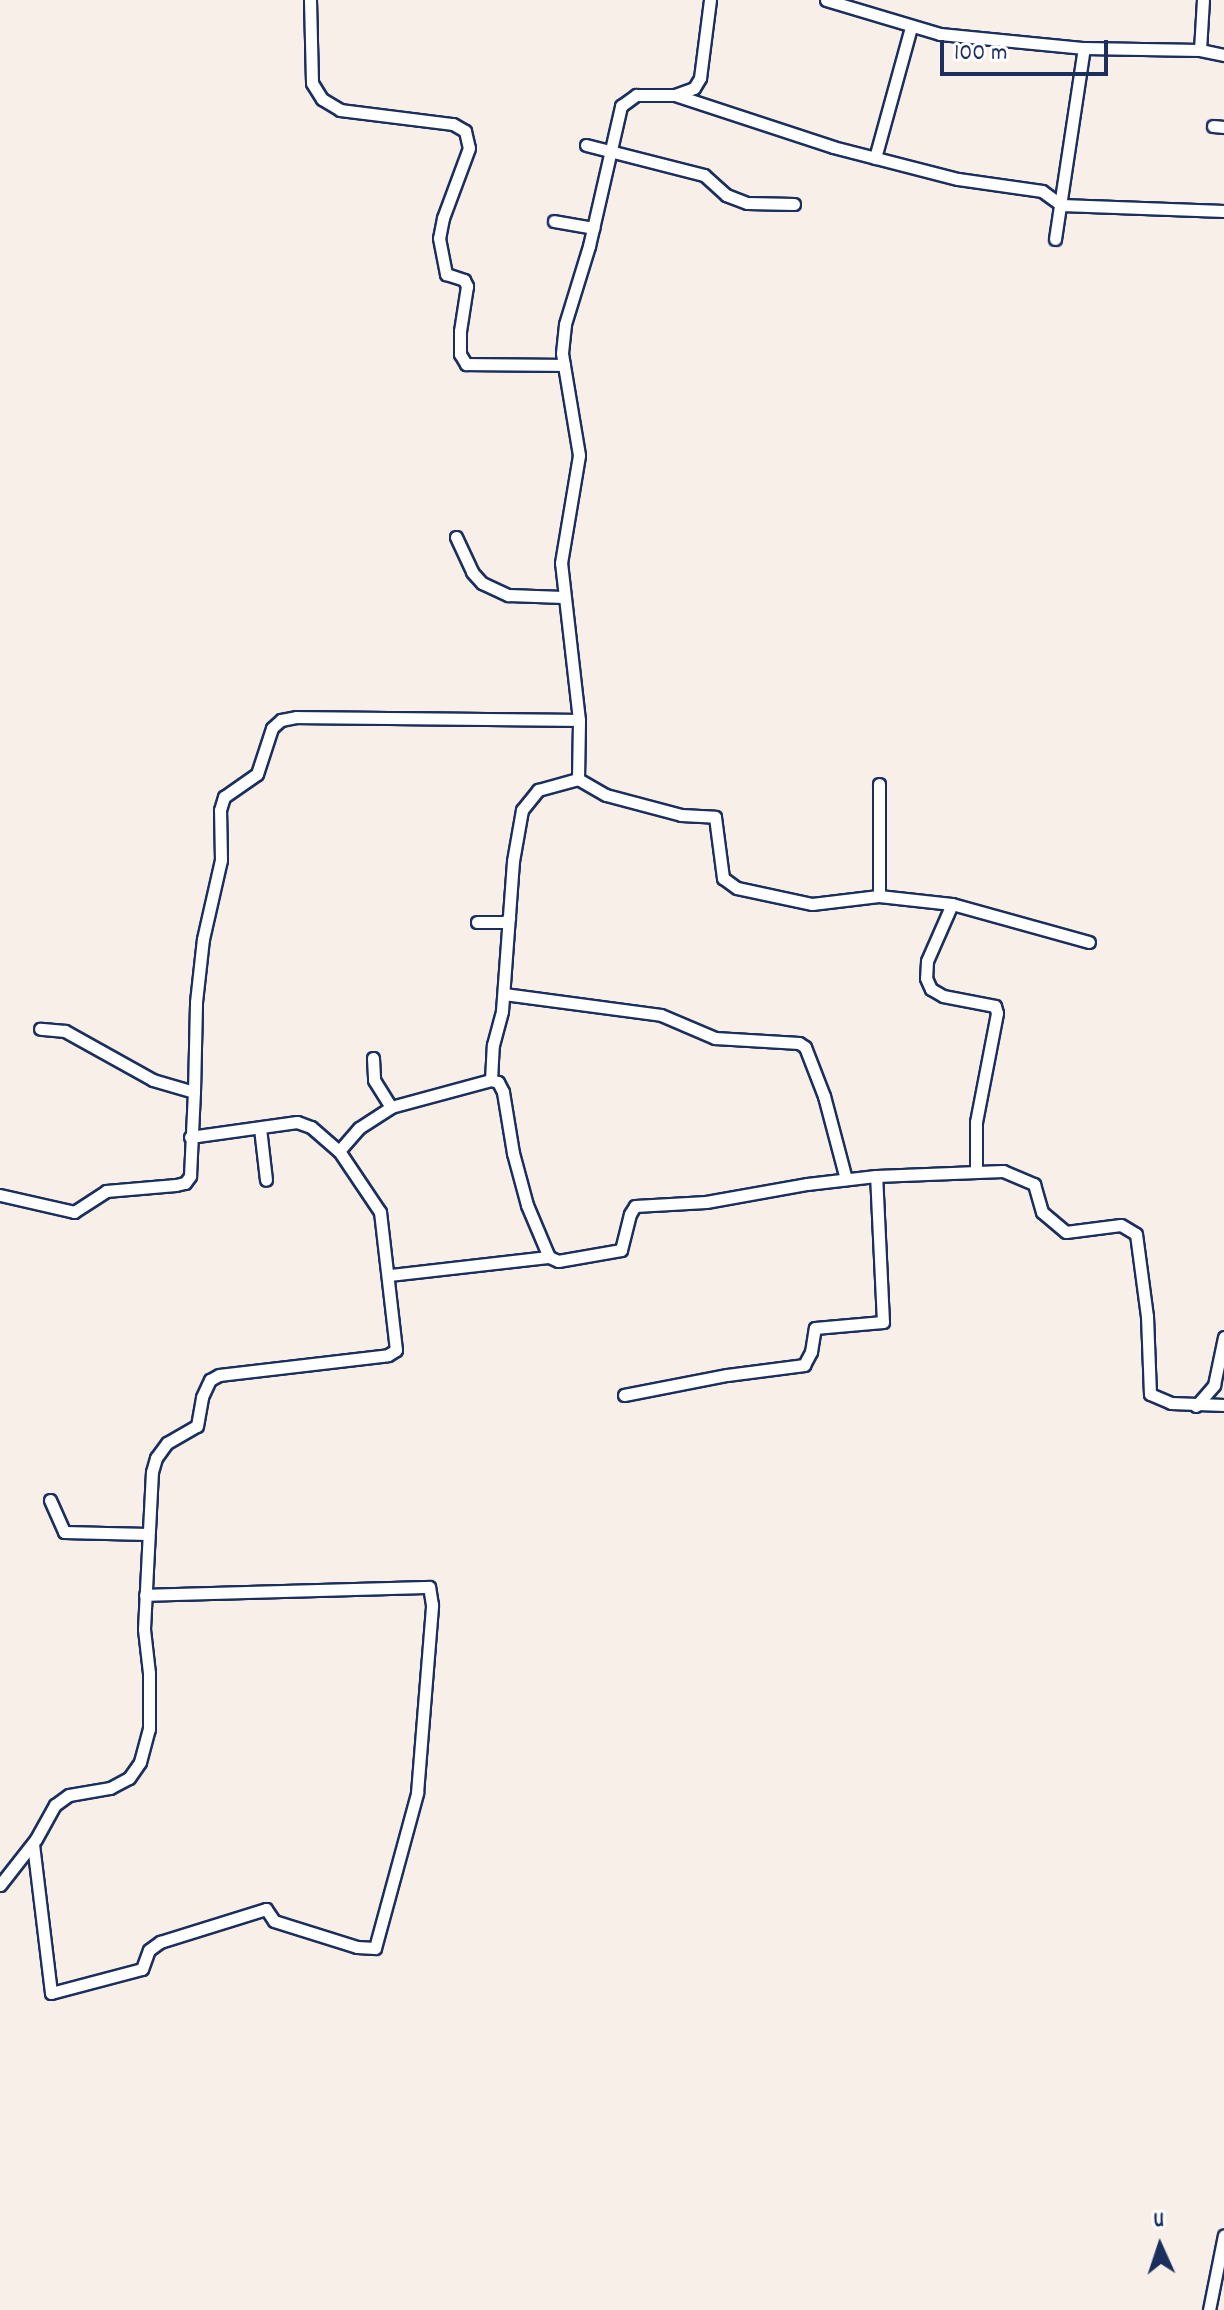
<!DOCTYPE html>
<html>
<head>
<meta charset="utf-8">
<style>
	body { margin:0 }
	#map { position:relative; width:1224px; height:2310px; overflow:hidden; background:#f9efe9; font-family:Dekko,sans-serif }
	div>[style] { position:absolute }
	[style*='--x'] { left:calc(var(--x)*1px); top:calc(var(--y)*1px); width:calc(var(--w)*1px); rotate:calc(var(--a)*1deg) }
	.roads { filter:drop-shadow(2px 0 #1b2f5e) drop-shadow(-2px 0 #1b2f5e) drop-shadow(0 2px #1b2f5e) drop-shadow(0 -2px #1b2f5e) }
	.minor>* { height:11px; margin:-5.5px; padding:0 5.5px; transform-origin:5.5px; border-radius:5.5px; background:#fff }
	span { translate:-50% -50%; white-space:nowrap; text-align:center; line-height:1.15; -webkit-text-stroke:8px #fff; paint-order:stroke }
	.north { position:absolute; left:1120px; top:2206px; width:80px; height:80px; -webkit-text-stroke:6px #fff; paint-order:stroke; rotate:357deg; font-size:22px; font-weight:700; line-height:32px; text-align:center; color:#1b2f5e }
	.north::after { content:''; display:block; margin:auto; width:28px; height:36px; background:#1b2f5e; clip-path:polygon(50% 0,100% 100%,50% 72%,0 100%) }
	.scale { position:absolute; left:940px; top:40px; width:168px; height:36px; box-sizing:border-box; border:4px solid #1b2f5e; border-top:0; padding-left:10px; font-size:24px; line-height:28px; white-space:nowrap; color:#1b2f5e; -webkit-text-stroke:6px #fff; paint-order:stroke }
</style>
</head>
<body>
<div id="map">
	<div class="roads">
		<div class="minor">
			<i style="--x:310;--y:0;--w:83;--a:88.6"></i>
			<i style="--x:312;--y:83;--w:19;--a:58"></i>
			<i style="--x:322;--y:99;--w:21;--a:31"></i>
			<i style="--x:340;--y:110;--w:114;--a:7.1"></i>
			<i style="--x:453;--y:124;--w:14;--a:30"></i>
			<i style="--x:465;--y:131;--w:17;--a:77"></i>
			<i style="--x:469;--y:148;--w:75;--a:110.4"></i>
			<i style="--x:443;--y:218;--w:20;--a:101"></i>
			<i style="--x:439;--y:238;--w:37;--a:79"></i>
			<i style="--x:446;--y:274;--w:19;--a:18"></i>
			<i style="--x:464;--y:280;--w:7;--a:63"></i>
			<i style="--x:467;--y:286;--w:46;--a:98.8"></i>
			<i style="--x:460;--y:331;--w:23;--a:90"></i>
			<i style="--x:460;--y:354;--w:12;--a:59"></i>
			<i style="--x:466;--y:364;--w:98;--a:0.6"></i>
			<i style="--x:826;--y:0;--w:119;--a:16.6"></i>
			<i style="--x:940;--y:34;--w:145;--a:5.6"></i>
			<i style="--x:1084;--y:48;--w:116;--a:1"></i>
			<i style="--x:1200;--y:50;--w:25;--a:12"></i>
			<i style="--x:1200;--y:50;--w:50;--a:-86.6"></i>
			<i style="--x:675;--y:95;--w:166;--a:18.2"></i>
			<i style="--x:833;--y:147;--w:129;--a:14.4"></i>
			<i style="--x:958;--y:179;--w:85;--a:8.1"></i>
			<i style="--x:1042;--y:191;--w:24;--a:36"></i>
			<i style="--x:1061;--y:205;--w:163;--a:2.1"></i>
			<i style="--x:1213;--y:126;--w:11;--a:5"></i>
			<i style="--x:586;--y:145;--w:122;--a:14.3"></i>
			<i style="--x:704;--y:175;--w:30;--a:42"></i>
			<i style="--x:726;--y:195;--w:22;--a:21"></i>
			<i style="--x:747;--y:203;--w:47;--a:1.2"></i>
			<i style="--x:875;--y:158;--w:136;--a:-74.6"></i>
			<i style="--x:554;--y:221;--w:40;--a:10"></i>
			<i style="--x:1055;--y:239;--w:193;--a:-81.4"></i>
			<i style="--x:456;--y:537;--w:38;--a:65"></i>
			<i style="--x:472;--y:572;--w:15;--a:48"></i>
			<i style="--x:482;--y:583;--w:29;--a:25"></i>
			<i style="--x:508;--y:595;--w:55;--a:2.1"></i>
			<i style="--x:578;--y:779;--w:59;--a:-89"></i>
			<i style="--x:579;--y:720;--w:158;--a:-96.5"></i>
			<i style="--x:561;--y:563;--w:109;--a:-80.5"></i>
			<i style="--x:579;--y:455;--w:103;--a:-99.5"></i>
			<i style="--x:562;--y:353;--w:29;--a:-84"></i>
			<i style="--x:565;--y:324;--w:82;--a:-72.9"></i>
			<i style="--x:589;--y:246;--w:144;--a:-77.1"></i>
			<i style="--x:621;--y:106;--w:19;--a:-36"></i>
			<i style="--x:636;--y:95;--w:39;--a:0"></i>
			<i style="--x:675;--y:95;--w:20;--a:-20"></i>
			<i style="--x:694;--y:88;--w:12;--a:-59"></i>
			<i style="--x:700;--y:78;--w:79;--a:-82.7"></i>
			<i style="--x:578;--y:779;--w:32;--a:30"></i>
			<i style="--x:606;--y:795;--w:78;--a:14.9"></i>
			<i style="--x:681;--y:815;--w:34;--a:3"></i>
			<i style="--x:715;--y:817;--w:62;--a:82.5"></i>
			<i style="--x:723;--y:878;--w:17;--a:36"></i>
			<i style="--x:737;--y:888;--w:77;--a:12"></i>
			<i style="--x:812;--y:904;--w:67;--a:-6.8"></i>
			<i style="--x:879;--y:896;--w:73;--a:6.3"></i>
			<i style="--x:952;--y:904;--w:142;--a:15.5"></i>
			<i style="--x:879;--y:784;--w:112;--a:90"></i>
			<i style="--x:952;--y:904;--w:62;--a:113.7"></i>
			<i style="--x:927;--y:961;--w:17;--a:93"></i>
			<i style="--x:926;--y:978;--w:12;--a:66"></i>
			<i style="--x:931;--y:989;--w:14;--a:30"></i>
			<i style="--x:943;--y:996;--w:53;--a:10.9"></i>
			<i style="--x:995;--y:1006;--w:7;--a:74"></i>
			<i style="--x:997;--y:1013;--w:111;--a:100.9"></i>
			<i style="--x:976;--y:1122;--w:48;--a:90"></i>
			<i style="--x:477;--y:922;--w:28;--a:0"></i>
			<i style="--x:505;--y:922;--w:6;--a:-45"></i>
			<i style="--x:504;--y:994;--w:158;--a:7.6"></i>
			<i style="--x:661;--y:1015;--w:59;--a:23.1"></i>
			<i style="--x:715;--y:1038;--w:84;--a:3.4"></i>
			<i style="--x:799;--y:1043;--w:7;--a:34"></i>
			<i style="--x:805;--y:1047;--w:53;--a:68.8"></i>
			<i style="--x:824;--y:1096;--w:86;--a:75.2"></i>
			<i style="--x:373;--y:1058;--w:22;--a:87"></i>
			<i style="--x:374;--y:1080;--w:32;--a:58"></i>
			<i style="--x:491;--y:1080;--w:7;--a:16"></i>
			<i style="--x:498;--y:1082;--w:11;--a:63"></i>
			<i style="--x:503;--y:1092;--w:62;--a:80.7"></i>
			<i style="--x:513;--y:1153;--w:54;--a:74.9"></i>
			<i style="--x:527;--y:1205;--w:56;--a:67.1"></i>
			<i style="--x:549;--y:1257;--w:10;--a:24"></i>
			<i style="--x:558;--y:1261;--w:64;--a:-9.9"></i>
			<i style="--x:621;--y:1250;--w:37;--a:-76"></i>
			<i style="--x:630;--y:1214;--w:9;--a:-58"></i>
			<i style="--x:635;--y:1206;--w:71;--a:-3.2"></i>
			<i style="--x:706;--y:1202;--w:103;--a:-10.1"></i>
			<i style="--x:807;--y:1184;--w:69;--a:-6.6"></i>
			<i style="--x:876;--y:1176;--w:127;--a:-2.3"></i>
			<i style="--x:1003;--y:1171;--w:34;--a:23"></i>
			<i style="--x:1034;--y:1184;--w:29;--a:74"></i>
			<i style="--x:1042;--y:1212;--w:31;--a:40"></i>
			<i style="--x:1066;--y:1232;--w:55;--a:-7.3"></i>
			<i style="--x:1121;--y:1225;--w:17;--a:31"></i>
			<i style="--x:1136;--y:1234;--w:83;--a:82.4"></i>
			<i style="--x:1147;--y:1316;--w:78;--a:87.8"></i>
			<i style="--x:1150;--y:1394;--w:23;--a:23"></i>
			<i style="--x:1171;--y:1403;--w:53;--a:2.2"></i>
			<i style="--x:194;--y:1092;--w:90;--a:-88.7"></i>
			<i style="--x:196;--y:1002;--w:63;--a:-83.7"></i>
			<i style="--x:203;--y:939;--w:81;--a:-77.2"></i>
			<i style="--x:221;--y:860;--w:50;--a:-91.1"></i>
			<i style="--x:220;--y:810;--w:14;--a:-73"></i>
			<i style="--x:224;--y:797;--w:40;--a:-34.9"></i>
			<i style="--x:257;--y:774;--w:48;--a:-71.9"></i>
			<i style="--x:272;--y:728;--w:12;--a:-42"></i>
			<i style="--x:281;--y:720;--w:15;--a:-11"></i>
			<i style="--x:296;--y:717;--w:283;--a:0.6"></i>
			<i style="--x:260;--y:1128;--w:52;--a:83.4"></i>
			<i style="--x:190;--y:1137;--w:108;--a:-8"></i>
			<i style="--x:297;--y:1122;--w:15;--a:20"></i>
			<i style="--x:311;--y:1127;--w:37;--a:41"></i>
			<i style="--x:339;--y:1151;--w:30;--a:-49"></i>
			<i style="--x:359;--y:1128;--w:38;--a:-33"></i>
			<i style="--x:391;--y:1107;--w:104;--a:-15.1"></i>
			<i style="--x:491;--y:1080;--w:35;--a:-87"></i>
			<i style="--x:493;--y:1045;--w:35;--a:-75"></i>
			<i style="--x:502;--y:1011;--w:150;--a:-85.8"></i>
			<i style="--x:513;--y:861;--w:52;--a:-80"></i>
			<i style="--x:522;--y:810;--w:26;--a:-51"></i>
			<i style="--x:538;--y:790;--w:41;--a:-15.4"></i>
			<i style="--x:0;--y:1195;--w:76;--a:12.9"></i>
			<i style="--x:74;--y:1212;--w:38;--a:-33"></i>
			<i style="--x:106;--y:1191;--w:70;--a:-4.9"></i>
			<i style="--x:176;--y:1185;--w:9;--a:-13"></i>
			<i style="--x:185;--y:1183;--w:9;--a:-54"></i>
			<i style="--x:190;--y:1176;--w:84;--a:-87.3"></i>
			<i style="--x:194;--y:1092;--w:43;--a:-163.7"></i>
			<i style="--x:153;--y:1080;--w:101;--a:-150.9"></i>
			<i style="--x:65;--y:1031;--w:25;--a:-175"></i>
			<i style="--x:390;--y:1275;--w:160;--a:-6.5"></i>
			<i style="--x:624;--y:1395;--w:105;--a:-11"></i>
			<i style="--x:727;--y:1375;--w:78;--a:-7.4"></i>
			<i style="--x:804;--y:1365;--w:15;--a:-62"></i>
			<i style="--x:811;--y:1352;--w:24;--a:-81"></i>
			<i style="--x:815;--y:1328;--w:68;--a:-5"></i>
			<i style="--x:883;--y:1322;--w:146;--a:-92.7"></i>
			<i style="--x:1196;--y:1406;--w:28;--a:-49"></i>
			<i style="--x:1214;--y:1385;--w:49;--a:-78.2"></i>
			<i style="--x:50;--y:1500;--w:35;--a:66"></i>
			<i style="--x:64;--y:1532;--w:84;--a:1.4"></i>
			<i style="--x:33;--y:1844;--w:150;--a:83.1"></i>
			<i style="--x:51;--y:1993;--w:94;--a:-14.8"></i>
			<i style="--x:142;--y:1969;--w:20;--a:-70"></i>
			<i style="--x:149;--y:1950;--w:14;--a:-36"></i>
			<i style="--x:160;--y:1942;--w:111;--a:-17.3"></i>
			<i style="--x:266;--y:1909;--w:14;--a:56"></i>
			<i style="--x:274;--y:1921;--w:87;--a:17.4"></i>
			<i style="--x:357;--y:1947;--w:18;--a:3"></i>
			<i style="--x:375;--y:1948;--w:161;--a:-74.8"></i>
			<i style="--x:417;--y:1793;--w:189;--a:-85.4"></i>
			<i style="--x:432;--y:1605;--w:18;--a:-99"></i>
			<i style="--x:429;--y:1587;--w:284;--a:178.4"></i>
			<i style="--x:0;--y:1885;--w:58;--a:-52"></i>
			<i style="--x:36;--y:1839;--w:39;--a:-61"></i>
			<i style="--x:55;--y:1805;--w:17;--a:-36"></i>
			<i style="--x:69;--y:1795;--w:42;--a:-9.7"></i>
			<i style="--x:110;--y:1788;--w:21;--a:-28"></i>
			<i style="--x:129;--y:1778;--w:19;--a:-55"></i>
			<i style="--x:140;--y:1762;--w:34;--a:-75"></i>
			<i style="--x:149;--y:1729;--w:56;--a:-90"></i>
			<i style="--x:149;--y:1673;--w:44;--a:-96.5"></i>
			<i style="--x:144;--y:1629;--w:157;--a:-87.1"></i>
			<i style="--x:152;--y:1472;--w:15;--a:-74"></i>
			<i style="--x:156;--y:1458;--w:19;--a:-54"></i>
			<i style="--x:167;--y:1443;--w:34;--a:-30"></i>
			<i style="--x:197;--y:1426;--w:29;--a:-80"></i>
			<i style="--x:202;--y:1397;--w:19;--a:-65"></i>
			<i style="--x:210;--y:1380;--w:10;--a:-29"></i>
			<i style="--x:219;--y:1375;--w:170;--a:-6.7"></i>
			<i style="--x:388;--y:1355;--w:9;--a:-32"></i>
			<i style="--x:396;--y:1350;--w:139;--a:-96.6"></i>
			<i style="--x:380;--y:1212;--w:73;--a:-123.9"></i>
			<i style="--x:1209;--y:2310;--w:76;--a:-78.7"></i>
		</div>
	</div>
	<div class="north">U</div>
	<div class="scale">100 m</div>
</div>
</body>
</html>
